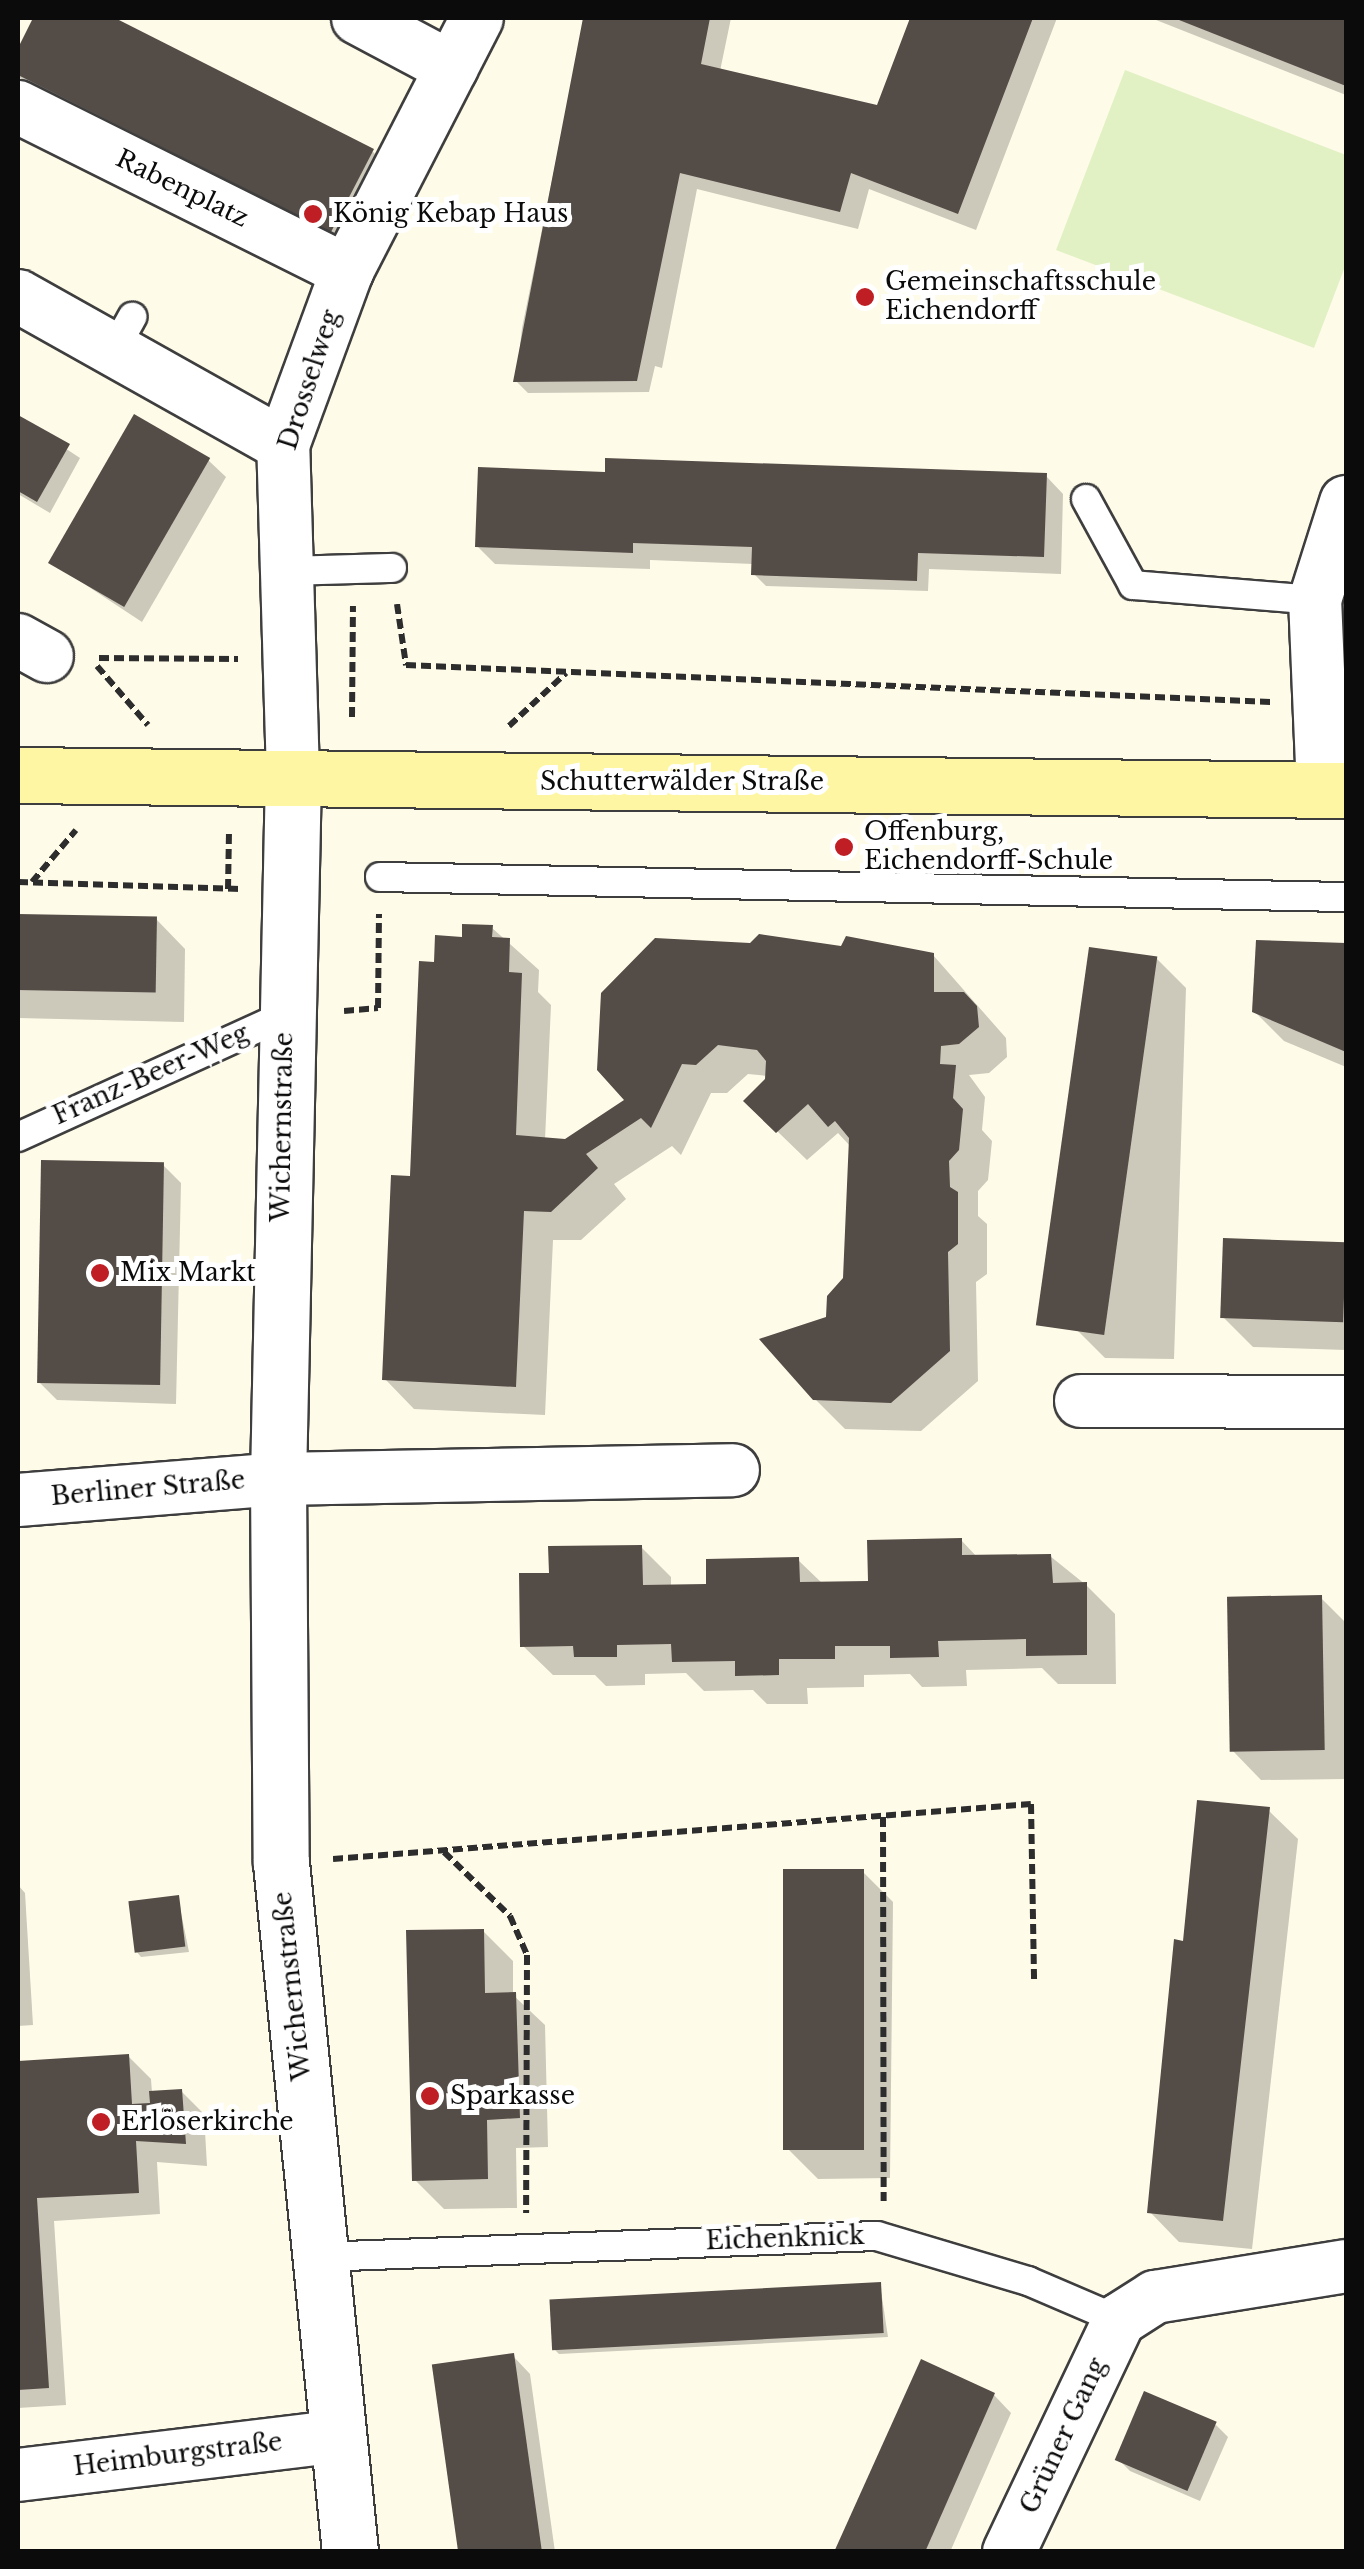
<!DOCTYPE html>
<html>
<head>
<meta charset="utf-8">
<style>
	body { margin:0 }
	#map { position:relative; width:1364px; height:2569px; overflow:hidden; background:#fffbe9; font-family:"Libre Baskerville",serif }
	div>[style] { position:absolute }
	[style*='--x'] { left:calc(var(--x)*1px); top:calc(var(--y)*1px); width:calc(var(--w)*1px); rotate:calc(var(--a)*1deg) }
	.pitch>* { inset:0; background:#e1f1c4 }
	.shadow>* { inset:0; background:#0003 }
	.building>* { inset:0; background:#544c47; transform-origin:0 0 }
	.path>* { height:6px; margin-top:-3px; transform-origin:0; background:repeating-linear-gradient(90deg,#2d2d2d 0 10px,transparent 0 15px) }
	.roads { filter:drop-shadow(2px 0 #3e3e3e) drop-shadow(-2px 0 #3e3e3e) drop-shadow(0 2px #3e3e3e) drop-shadow(0 -2px #3e3e3e) }
	.service>* { height:28px; margin:-14px; padding:0 14px; transform-origin:14px; border-radius:14px; background:#fff }
	.minor>* { height:52px; margin:-26px; padding:0 26px; transform-origin:26px; border-radius:26px; background:#fff }
	.tertiary>* { height:55px; margin:-27.5px; padding:0 27.5px; transform-origin:27.5px; border-radius:27.5px; background:#fff }
	.secondary>* { height:55px; margin:-27.5px; padding:0 27.5px; transform-origin:27.5px; border-radius:27.5px; background:#fff6a4 }
	.dots>* { width:28px; height:28px; translate:-50% -50%; box-sizing:border-box; border:5px solid #fff; border-radius:50% }
	span { translate:-50% -50%; white-space:nowrap; text-align:center; line-height:1.15; -webkit-text-stroke:10px #fff; paint-order:stroke }
	.street-label { font-size:25px; color:#0b0b0b }
	.poi-label { font-size:25px; color:#0b0b0b }
	.left { translate:0 -50%; text-align:left }
	.frame { position:absolute; inset:0; border:20px solid #0b0b0b; pointer-events:none }
</style>
</head>
<body>
<div id="map">
	<div class="pitch">
		<i style="clip-path:polygon(1125px 70px,1346px 155px,1346px 264px,1314px 348px,1056px 250px)"></i>
	</div>
	<div class="shadow">
		<i style="clip-path:polygon(36px 18px,109px 18px,372px 151px,402px 180px,361px 260px,39px 98px,18px 76px,18px 53px)"></i>
		<i style="clip-path:polygon(585px 18px,731px 18px,720px 71px,879px 108px,913px 18px,1057px 18px,976px 230px,869px 189px,858px 229px,697px 189px,662px 368px,655px 366px,649px 392px,528px 393px,516px 381px,522px 328px)"></i>
		<i style="clip-path:polygon(1151px 18px,1346px 18px,1346px 95px)"></i>
		<i style="clip-path:polygon(18px 417px,80px 458px,50px 513px,18px 494px)"></i>
		<i style="clip-path:polygon(208px 460px,226px 477px,142px 622px,51px 562px)"></i>
		<i style="clip-path:polygon(1046px 476px,1063px 494px,1061px 574px,929px 569px,928px 591px,766px 586px,754px 574px,754px 564px,650px 560px,650px 569px,495px 564px,477px 546px)"></i>
		<i style="clip-path:polygon(18px 916px,156px 919px,185px 949px,184px 1022px,18px 1018px)"></i>
		<i style="clip-path:polygon(492px 928px,539px 970px,538px 992px,551px 1005px,545px 1140px,566px 1142px,842px 949px,933px 955px,1006px 1038px,1007px 1057px,989px 1073px,969px 1075px,985px 1097px,982px 1130px,992px 1141px,988px 1180px,978px 1191px,978px 1216px,987px 1224px,987px 1274px,976px 1282px,978px 1381px,921px 1431px,845px 1429px,815px 1399px,828px 1318px,845px 1279px,851px 1147px,838px 1133px,807px 1160px,746px 1101px,768px 1076px,748px 1074px,727px 1093px,711px 1093px,681px 1155px,672px 1146px,614px 1184px,626px 1199px,581px 1240px,553px 1240px,545px 1415px,414px 1409px,385px 1379px,436px 964px,464px 939px)"></i>
		<i style="clip-path:polygon(1259px 943px,1346px 946px,1346px 1067px,1284px 1041px,1254px 1011px)"></i>
		<i style="clip-path:polygon(1156px 958px,1186px 988px,1174px 1359px,1105px 1358px,1075px 1328px)"></i>
		<i style="clip-path:polygon(163px 1165px,181px 1183px,176px 1404px,57px 1400px,39px 1382px)"></i>
		<i style="clip-path:polygon(1225px 1241px,1346px 1245px,1346px 1350px,1253px 1347px,1223px 1317px)"></i>
		<i style="clip-path:polygon(961px 1540px,978px 1558px,1050px 1556px,1086px 1585px,1115px 1614px,1116px 1684px,1058px 1684px,1042px 1668px,966px 1670px,967px 1686px,922px 1687px,910px 1674px,864px 1675px,864px 1687px,807px 1688px,808px 1704px,767px 1704px,753px 1690px,704px 1691px,686px 1673px,645px 1674px,645px 1685px,606px 1686px,595px 1675px,553px 1675px,523px 1646px,551px 1575px,641px 1547px,671px 1577px,671px 1587px,709px 1587px,798px 1560px,823px 1584px,871px 1583px)"></i>
		<i style="clip-path:polygon(1321px 1598px,1346px 1623px,1346px 1779px,1261px 1780px,1232px 1750px)"></i>
		<i style="clip-path:polygon(1268px 1810px,1298px 1839px,1252px 2249px,1179px 2242px,1150px 2212px,1186px 1944px)"></i>
		<i style="clip-path:polygon(863px 1872px,893px 1902px,890px 2178px,818px 2179px,788px 2149px)"></i>
		<i style="clip-path:polygon(18px 1885px,25px 1893px,33px 2025px,18px 2026px)"></i>
		<i style="clip-path:polygon(178px 1898px,189px 1952px,141px 1957px,136px 1951px)"></i>
		<i style="clip-path:polygon(483px 1931px,513px 1961px,513px 1995px,545px 2025px,548px 2147px,516px 2148px,517px 2208px,444px 2209px,415px 2180px)"></i>
		<i style="clip-path:polygon(128px 2056px,151px 2079px,152px 2093px,181px 2091px,204px 2114px,207px 2166px,157px 2162px,160px 2214px,54px 2221px,66px 2405px,18px 2408px,18px 2063px)"></i>
		<i style="clip-path:polygon(880px 2284px,888px 2337px,559px 2354px,554px 2349px)"></i>
		<i style="clip-path:polygon(513px 2356px,530px 2374px,555px 2552px,460px 2552px)"></i>
		<i style="clip-path:polygon(994px 2395px,1011px 2413px,950px 2552px,837px 2552px)"></i>
		<i style="clip-path:polygon(1216px 2425px,1228px 2437px,1200px 2501px,1130px 2471px,1118px 2459px)"></i>
	</div>
	<div class="building">
		<i style="clip-path:polygon(33px 18px,115px 18px,374px 149px,331px 232px,18px 75px,18px 48px)"></i>
		<i style="clip-path:polygon(583px 18px,710px 18px,701px 64px,877px 105px,910px 18px,1033px 18px,958px 214px,851px 173px,840px 212px,680px 173px,637px 381px,513px 382px)"></i>
		<i style="clip-path:polygon(1174px 18px,1346px 18px,1346px 86px)"></i>
		<i style="left:134px;top:414px;width:88px;height:172px;rotate:30deg"></i>
		<i style="clip-path:polygon(18px 415px,70px 444px,37px 502px,18px 491px)"></i>
		<i style="clip-path:polygon(605px 458px,1047px 473px,1044px 557px,918px 553px,917px 581px,751px 575px,752px 547px,633px 543px,633px 553px,475px 547px,478px 467px,605px 472px)"></i>
		<i style="left:18px;top:914px;width:139px;height:76px;rotate:1deg"></i>
		<i style="clip-path:polygon(462px 924px,493px 925px,492px 937px,510px 938px,509px 972px,522px 973px,516px 1135px,565px 1139px,624px 1100px,597px 1070px,601px 993px,655px 938px,750px 943px,759px 934px,841px 946px,846px 936px,934px 953px,934px 992px,964px 992px,977px 1006px,979px 1027px,959px 1044px,941px 1046px,940px 1064px,956px 1065px,953px 1098px,963px 1109px,959px 1150px,949px 1161px,950px 1187px,958px 1192px,958px 1244px,948px 1252px,950px 1351px,891px 1403px,813px 1400px,759px 1339px,826px 1317px,827px 1296px,843px 1278px,849px 1138px,835px 1121px,828px 1127px,808px 1104px,776px 1133px,743px 1101px,765px 1079px,766px 1061px,757px 1050px,718px 1045px,696px 1065px,682px 1064px,651px 1128px,641px 1118px,586px 1154px,598px 1168px,551px 1212px,524px 1211px,516px 1387px,382px 1380px,391px 1175px,410px 1176px,419px 961px,434px 962px,435px 935px,462px 937px)"></i>
		<i style="clip-path:polygon(1256px 940px,1346px 943px,1346px 1052px,1252px 1012px)"></i>
		<i style="left:1089px;top:947px;width:69px;height:382px;rotate:8deg"></i>
		<i style="left:41px;top:1160px;width:123px;height:223px;rotate:1deg"></i>
		<i style="left:1223px;top:1238px;width:123px;height:80px;rotate:2deg"></i>
		<i style="clip-path:polygon(962px 1538px,962px 1555px,1051px 1554px,1053px 1583px,1087px 1582px,1087px 1655px,1026px 1656px,1026px 1639px,938px 1641px,939px 1657px,890px 1658px,890px 1646px,835px 1646px,835px 1659px,779px 1659px,779px 1675px,735px 1676px,735px 1661px,672px 1662px,671px 1644px,617px 1645px,617px 1657px,574px 1657px,573px 1646px,520px 1647px,519px 1573px,549px 1573px,548px 1546px,642px 1545px,643px 1585px,706px 1584px,706px 1559px,799px 1557px,800px 1582px,868px 1581px,867px 1540px)"></i>
		<i style="left:1322px;top:1595px;width:155px;height:95px;rotate:89deg"></i>
		<i style="clip-path:polygon(1197px 1800px,1270px 1807px,1223px 2221px,1147px 2213px,1174px 1939px,1183px 1941px)"></i>
		<i style="left:783px;top:1869px;width:81px;height:281px"></i>
		<i style="left:179px;top:1895px;width:52px;height:51px;rotate:83deg"></i>
		<i style="clip-path:polygon(484px 1929px,485px 1993px,516px 1992px,520px 2118px,487px 2120px,488px 2179px,412px 2181px,406px 1930px)"></i>
		<i style="clip-path:polygon(129px 2054px,132px 2104px,150px 2103px,149px 2091px,182px 2089px,186px 2144px,136px 2141px,139px 2193px,37px 2198px,49px 2388px,18px 2390px,18px 2061px)"></i>
		<i style="left:881px;top:2282px;width:51px;height:332px;rotate:87deg"></i>
		<i style="left:514px;top:2353px;width:201px;height:83px;rotate:82deg"></i>
		<i style="clip-path:polygon(921px 2359px,995px 2393px,925px 2552px,834px 2552px)"></i>
		<i style="left:1144px;top:2391px;width:79px;height:75px;rotate:23deg"></i>
	</div>
	<div class="path">
		<i style="--x:397;--y:604;--w:62;--a:81.6"></i>
		<i style="--x:406;--y:665;--w:865;--a:2.45"></i>
		<i style="--x:99;--y:658;--w:139;--a:0.4"></i>
		<i style="--x:97;--y:666;--w:78;--a:49.2"></i>
		<i style="--x:352;--y:717;--w:111;--a:-89.5"></i>
		<i style="--x:509;--y:726;--w:78;--a:-42.9"></i>
		<i style="--x:18;--y:882;--w:223;--a:1.8"></i>
		<i style="--x:32;--y:882;--w:68;--a:-49.8"></i>
		<i style="--x:228;--y:889;--w:60;--a:-89"></i>
		<i style="--x:344;--y:1011;--w:34;--a:-5"></i>
		<i style="--x:378;--y:1008;--w:94;--a:-89.4"></i>
		<i style="--x:883;--y:1817;--w:384;--a:89.9"></i>
		<i style="--x:444;--y:1852;--w:92;--a:44.1"></i>
		<i style="--x:510;--y:1916;--w:43;--a:66.4"></i>
		<i style="--x:527;--y:1955;--w:258;--a:90.2"></i>
		<i style="--x:333;--y:1859;--w:700;--a:-4.51"></i>
		<i style="--x:1031;--y:1804;--w:176;--a:89"></i>
	</div>
	<div class="roads">
		<div class="service">
			<i style="--x:114;--y:350;--w:38;--a:-61"></i>
			<i style="--x:1086;--y:499;--w:98;--a:61.3"></i>
			<i style="--x:1133;--y:585;--w:183;--a:4.7"></i>
			<i style="--x:284;--y:571;--w:108;--a:-1.6"></i>
			<i style="--x:380;--y:877;--w:966;--a:1.19"></i>
			<i style="--x:18;--y:1137;--w:294;--a:-24.5"></i>
			<i style="--x:319;--y:2257;--w:558;--a:-2.16"></i>
			<i style="--x:877;--y:2236;--w:158;--a:16.6"></i>
			<i style="--x:1028;--y:2281;--w:99;--a:23.2"></i>
		</div>
		<div class="minor">
			<i style="--x:358;--y:18;--w:106;--a:28"></i>
			<i style="--x:18;--y:107;--w:368;--a:26.5"></i>
			<i style="--x:18;--y:296;--w:304;--a:29.3"></i>
			<i style="--x:18;--y:640;--w:33;--a:29"></i>
			<i style="--x:293;--y:775;--w:330;--a:-91.7"></i>
			<i style="--x:283;--y:445;--w:185;--a:-69.8"></i>
			<i style="--x:347;--y:271;--w:284;--a:-62.8"></i>
			<i style="--x:1323;--y:789;--w:189;--a:-92.4"></i>
			<i style="--x:1315;--y:600;--w:103;--a:-72.4"></i>
			<i style="--x:1081;--y:1401;--w:265;--a:0.2"></i>
			<i style="--x:18;--y:1500;--w:261;--a:-4.6"></i>
			<i style="--x:278;--y:1479;--w:455;--a:-1.1"></i>
			<i style="--x:18;--y:2475;--w:322;--a:-6.9"></i>
			<i style="--x:1009;--y:2552;--w:257;--a:-64.6"></i>
			<i style="--x:1119;--y:2320;--w:43;--a:-32.6"></i>
			<i style="--x:1155;--y:2297;--w:193;--a:-9.2"></i>
		</div>
		<div class="tertiary">
			<i style="--x:293;--y:775;--w:704;--a:91.22"></i>
			<i style="--x:278;--y:1479;--w:384;--a:89.6"></i>
			<i style="--x:281;--y:1863;--w:692;--a:84.28"></i>
		</div>
		<div class="secondary">
			<i style="--x:18;--y:775;--w:1328;--a:0.65"></i>
		</div>
	</div>
	<div class="dots">
		<i style="left:313px;top:214px;background:#bf1e24"></i>
		<i style="left:865px;top:297px;background:#bf1e24"></i>
		<i style="left:844px;top:847px;background:#bf1e24"></i>
		<i style="left:100px;top:1273px;background:#bf1e24"></i>
		<i style="left:430px;top:2096px;background:#bf1e24"></i>
		<i style="left:101px;top:2122px;background:#bf1e24"></i>
	</div>
	<div class="street-label">
		<span style="left:182px;top:189px;rotate:26deg">Rabenplatz</span>
		<span style="left:310px;top:380px;rotate:-72deg">Drosselweg</span>
		<span style="left:682px;top:782px">Schutterwälder Straße</span>
		<span style="left:151px;top:1075px;rotate:-24deg">Franz-Beer-Weg</span>
		<span style="left:283px;top:1127px;rotate:-89deg">Wichernstraße</span>
		<span style="left:148px;top:1489px;rotate:-5deg">Berliner Straße</span>
		<span style="left:293px;top:1986px;rotate:-96deg">Wichernstraße</span>
		<span style="left:785px;top:2239px;rotate:-2deg">Eichenknick</span>
		<span style="left:1064px;top:2436px;rotate:-65deg">Grüner Gang</span>
		<span style="left:178px;top:2455px;rotate:-7deg">Heimburgstraße</span>
	</div>
	<div class="poi-label">
		<span class="left" style="left:333px;top:214px">König Kebap Haus</span>
		<span class="left" style="left:885px;top:297px">Gemeinschaftsschule<br>Eichendorff</span>
		<span class="left" style="left:864px;top:847px">Offenburg,<br>Eichendorff-Schule</span>
		<span class="left" style="left:120px;top:1273px">Mix Markt</span>
		<span class="left" style="left:450px;top:2096px">Sparkasse</span>
		<span class="left" style="left:121px;top:2122px">Erlöserkirche</span>
	</div>
	<div class="frame"></div>
</div>
</body>
</html>
